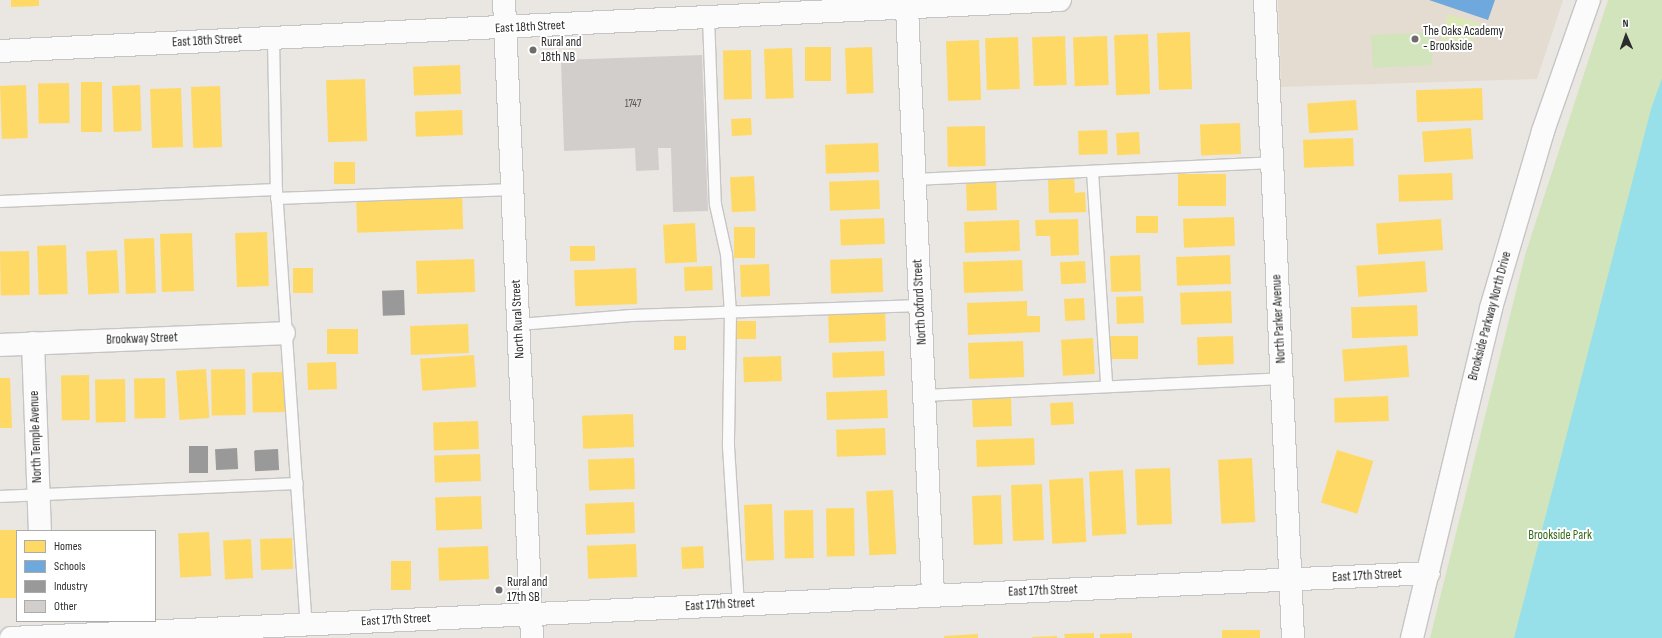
<!DOCTYPE html>
<html>
<head>
<meta charset="utf-8">
<style>
	body { margin:0 }
	#map { position:relative; width:1662px; height:638px; overflow:hidden; background:#eae6e2; font-family:"Sofia Sans Condensed",sans-serif }
	div>[style] { position:absolute }
	[style*='--x'] { left:calc(var(--x)*1px); top:calc(var(--y)*1px); width:calc(var(--w)*1px); rotate:calc(var(--a)*1deg) }
	.education>* { inset:0; background:#e5dcd1 }
	.green>* { inset:0; background:#d2e4bc; transform-origin:0 0 }
	.pitch>* { inset:0; background:#dde8b9; transform-origin:0 0 }
	.water>* { inset:0; background:#97e0ea }
	.homes>* { inset:0; background:#ffd966; transform-origin:0 0 }
	.schools>* { inset:0; background:#6fa8dc }
	.industry>* { inset:0; background:#999; transform-origin:0 0 }
	.building>* { inset:0; background:#d1cecc }
	.roads { filter:drop-shadow(1px 0 #c6c5c5) drop-shadow(-1px 0 #c6c5c5) drop-shadow(0 1px #c6c5c5) drop-shadow(0 -1px #c6c5c5) }
	.lane>* { height:11px; margin:-5.5px; padding:0 5.5px; transform-origin:5.5px; border-radius:5.5px; background:#fcfbfb }
	.street>* { height:22px; margin:-11px; padding:0 11px; transform-origin:11px; border-radius:11px; background:#fcfbfb }
	.secondary>* { height:22px; margin:-11px; padding:0 11px; transform-origin:11px; border-radius:11px; background:#fcfbfb }
	.dots>* { width:11px; height:11px; translate:-50% -50%; box-sizing:border-box; border:2px solid #fff; border-radius:50% }
	span { translate:-50% -50%; white-space:nowrap; text-align:center; line-height:1.15; -webkit-text-stroke:4px #fff; paint-order:stroke }
	.number-label { font-size:11px; color:#565555 }
	.number-label span { -webkit-text-stroke-width:0 }
	.street-label { font-size:13px; color:#2c2c2c }
	.poi-label { font-size:13px; color:#2c2c2c }
	.left { translate:0 -50%; text-align:left }
	.park-label { font-size:13px; color:#366a1c }
	.legend { position:absolute; left:16px; top:530px; width:140px; height:92px; box-sizing:border-box; background:#fff; border:1px solid #ababab; margin:0; padding:5px 7px; list-style:none; font-size:12px; color:#2c2c2c }
	.legend li { display:flex; align-items:center; gap:8px; height:20px }
	.legend b { width:20px; border:1px solid #ababab }
	.north { position:absolute; left:1606px; top:16px; width:40px; height:40px; -webkit-text-stroke:3px #fff; paint-order:stroke; rotate:358deg; font-size:11px; font-weight:700; line-height:16px; text-align:center; color:#2c2c2c }
	.north::after { content:''; display:block; margin:auto; width:14px; height:18px; background:#2c2c2c; clip-path:polygon(50% 0,100% 100%,50% 72%,0 100%) }
</style>
</head>
<body>
<div id="map">
	<div class="education">
		<i style="clip-path:polygon(1278px 0,1563px 0,1537px 79px,1281px 87px)"></i>
	</div>
	<div class="green">
		<i style="clip-path:polygon(1608px 0,1662px 0,1662px 638px,1430px 638px,1525px 255px)"></i>
		<i style="left:1431px;top:32px;width:33px;height:60px;rotate:87deg"></i>
	</div>
	<div class="pitch">
		<i style="left:1448px;top:14px;width:32px;height:29px;rotate:16deg"></i>
	</div>
	<div class="water">
		<i style="clip-path:polygon(1662px 78px,1662px 638px,1514px 638px,1651px 109px)"></i>
	</div>
	<div class="homes">
		<i style="clip-path:polygon(11px 0,39px 0,39px 6px,11px 7px)"></i>
		<i style="left:1190px;top:32px;width:57px;height:33px;rotate:88deg"></i>
		<i style="left:1148px;top:34px;width:60px;height:34px;rotate:88deg"></i>
		<i style="left:1065px;top:36px;width:49px;height:33px;rotate:88deg"></i>
		<i style="left:1107px;top:36px;width:49px;height:34px;rotate:88deg"></i>
		<i style="left:1018px;top:37px;width:52px;height:33px;rotate:88deg"></i>
		<i style="left:979px;top:40px;width:60px;height:33px;rotate:88deg"></i>
		<i style="left:805px;top:47px;width:26px;height:34px"></i>
		<i style="left:872px;top:47px;width:46px;height:27px;rotate:88deg"></i>
		<i style="left:792px;top:48px;width:50px;height:28px;rotate:88deg"></i>
		<i style="left:751px;top:50px;width:49px;height:28px;rotate:89deg"></i>
		<i style="left:460px;top:65px;width:29px;height:47px;rotate:88deg"></i>
		<i style="left:365px;top:79px;width:62px;height:39px;rotate:88deg"></i>
		<i style="left:81px;top:82px;width:21px;height:50px"></i>
		<i style="left:69px;top:83px;width:40px;height:31px;rotate:89deg"></i>
		<i style="left:26px;top:85px;width:53px;height:26px;rotate:88deg"></i>
		<i style="left:140px;top:85px;width:46px;height:28px;rotate:88deg"></i>
		<i style="left:220px;top:86px;width:61px;height:29px;rotate:88deg"></i>
		<i style="left:181px;top:88px;width:59px;height:31px;rotate:88deg"></i>
		<i style="left:1482px;top:88px;width:32px;height:66px;rotate:88deg"></i>
		<i style="left:1356px;top:100px;width:30px;height:49px;rotate:86deg"></i>
		<i style="left:462px;top:110px;width:25px;height:47px;rotate:88deg"></i>
		<i style="left:751px;top:118px;width:17px;height:20px;rotate:87deg"></i>
		<i style="left:1240px;top:123px;width:31px;height:40px;rotate:88deg"></i>
		<i style="left:985px;top:126px;width:40px;height:38px;rotate:89deg"></i>
		<i style="left:1471px;top:128px;width:31px;height:49px;rotate:86deg"></i>
		<i style="left:1107px;top:130px;width:24px;height:29px;rotate:88deg"></i>
		<i style="left:1139px;top:132px;width:22px;height:23px;rotate:87deg"></i>
		<i style="left:1353px;top:138px;width:28px;height:50px;rotate:88deg"></i>
		<i style="left:878px;top:143px;width:29px;height:53px;rotate:88deg"></i>
		<i style="left:334px;top:162px;width:21px;height:22px"></i>
		<i style="left:1452px;top:173px;width:27px;height:54px;rotate:88deg"></i>
		<i style="left:1226px;top:174px;width:32px;height:48px;rotate:90deg"></i>
		<i style="clip-path:polygon(1074px 175px,1075px 193px,1085px 192px,1086px 212px,1049px 213px,1048px 176px)"></i>
		<i style="left:754px;top:176px;width:35px;height:24px;rotate:87deg"></i>
		<i style="left:879px;top:180px;width:29px;height:50px;rotate:88deg"></i>
		<i style="left:996px;top:182px;width:28px;height:30px;rotate:88deg"></i>
		<i style="left:462px;top:194px;width:35px;height:106px;rotate:88deg"></i>
		<i style="left:1158px;top:216px;width:17px;height:22px;rotate:90deg"></i>
		<i style="left:1234px;top:217px;width:29px;height:51px;rotate:88deg"></i>
		<i style="left:884px;top:218px;width:26px;height:44px;rotate:88deg"></i>
		<i style="clip-path:polygon(1078px 219px,1079px 255px,1051px 256px,1050px 236px,1036px 236px,1035px 220px)"></i>
		<i style="left:1441px;top:219px;width:31px;height:65px;rotate:86deg"></i>
		<i style="left:1019px;top:220px;width:31px;height:55px;rotate:88deg"></i>
		<i style="left:695px;top:223px;width:39px;height:32px;rotate:87deg"></i>
		<i style="left:734px;top:227px;width:21px;height:31px"></i>
		<i style="left:267px;top:232px;width:54px;height:32px;rotate:88deg"></i>
		<i style="left:192px;top:233px;width:58px;height:32px;rotate:88deg"></i>
		<i style="left:154px;top:238px;width:55px;height:30px;rotate:88deg"></i>
		<i style="left:66px;top:245px;width:49px;height:29px;rotate:88deg"></i>
		<i style="left:595px;top:246px;width:15px;height:25px;rotate:90deg"></i>
		<i style="left:117px;top:250px;width:43px;height:31px;rotate:87deg"></i>
		<i style="left:29px;top:251px;width:44px;height:29px;rotate:89deg"></i>
		<i style="left:1140px;top:255px;width:36px;height:30px;rotate:88deg"></i>
		<i style="left:1230px;top:255px;width:29px;height:54px;rotate:88deg"></i>
		<i style="left:882px;top:258px;width:34px;height:52px;rotate:88deg"></i>
		<i style="left:474px;top:259px;width:33px;height:58px;rotate:88deg"></i>
		<i style="left:1022px;top:260px;width:31px;height:59px;rotate:88deg"></i>
		<i style="left:1085px;top:261px;width:22px;height:25px;rotate:87deg"></i>
		<i style="left:1425px;top:261px;width:31px;height:69px;rotate:86deg"></i>
		<i style="left:769px;top:264px;width:32px;height:29px;rotate:88deg"></i>
		<i style="left:712px;top:266px;width:24px;height:28px;rotate:88deg"></i>
		<i style="left:293px;top:268px;width:20px;height:25px"></i>
		<i style="left:636px;top:268px;width:36px;height:62px;rotate:88deg"></i>
		<i style="left:1231px;top:291px;width:32px;height:51px;rotate:88deg"></i>
		<i style="left:1143px;top:296px;width:27px;height:27px;rotate:88deg"></i>
		<i style="left:1084px;top:298px;width:22px;height:20px;rotate:87deg"></i>
		<i style="clip-path:polygon(1027px 301px,1027px 316px,1040px 316px,1040px 332px,968px 335px,967px 303px)"></i>
		<i style="left:1417px;top:305px;width:31px;height:66px;rotate:88deg"></i>
		<i style="left:885px;top:311px;width:30px;height:57px;rotate:88deg"></i>
		<i style="left:756px;top:321px;width:18px;height:22px;rotate:90deg"></i>
		<i style="left:468px;top:324px;width:29px;height:58px;rotate:88deg"></i>
		<i style="left:358px;top:329px;width:25px;height:31px;rotate:90deg"></i>
		<i style="left:686px;top:336px;width:14px;height:12px;rotate:90deg"></i>
		<i style="left:1138px;top:336px;width:23px;height:28px;rotate:90deg"></i>
		<i style="left:1233px;top:336px;width:28px;height:36px;rotate:88deg"></i>
		<i style="left:1093px;top:338px;width:36px;height:32px;rotate:87deg"></i>
		<i style="left:1023px;top:341px;width:36px;height:55px;rotate:88deg"></i>
		<i style="left:1407px;top:345px;width:32px;height:65px;rotate:86deg"></i>
		<i style="left:884px;top:351px;width:25px;height:52px;rotate:88deg"></i>
		<i style="left:474px;top:355px;width:32px;height:54px;rotate:86deg"></i>
		<i style="left:781px;top:356px;width:25px;height:38px;rotate:88deg"></i>
		<i style="left:336px;top:362px;width:27px;height:29px;rotate:88deg"></i>
		<i style="left:206px;top:369px;width:49px;height:30px;rotate:86deg"></i>
		<i style="left:245px;top:369px;width:46px;height:34px;rotate:89deg"></i>
		<i style="left:285px;top:372px;width:40px;height:33px;rotate:89deg"></i>
		<i style="left:89px;top:375px;width:45px;height:28px;rotate:89deg"></i>
		<i style="clip-path:polygon(0 378px,10px 378px,12px 428px,0 428px)"></i>
		<i style="left:165px;top:378px;width:40px;height:31px;rotate:89deg"></i>
		<i style="left:125px;top:379px;width:43px;height:30px;rotate:89deg"></i>
		<i style="left:887px;top:390px;width:28px;height:61px;rotate:88deg"></i>
		<i style="left:1388px;top:396px;width:25px;height:54px;rotate:88deg"></i>
		<i style="left:1011px;top:398px;width:28px;height:39px;rotate:88deg"></i>
		<i style="left:1073px;top:402px;width:22px;height:23px;rotate:87deg"></i>
		<i style="left:633px;top:414px;width:33px;height:51px;rotate:88deg"></i>
		<i style="left:478px;top:421px;width:28px;height:45px;rotate:88deg"></i>
		<i style="left:885px;top:428px;width:27px;height:49px;rotate:88deg"></i>
		<i style="left:1034px;top:438px;width:27px;height:58px;rotate:88deg"></i>
		<i style="left:1337px;top:450px;width:38px;height:55px;rotate:17deg"></i>
		<i style="left:480px;top:454px;width:27px;height:46px;rotate:88deg"></i>
		<i style="left:634px;top:458px;width:31px;height:46px;rotate:88deg"></i>
		<i style="left:1252px;top:458px;width:64px;height:34px;rotate:87deg"></i>
		<i style="left:1170px;top:468px;width:56px;height:35px;rotate:88deg"></i>
		<i style="left:1123px;top:470px;width:64px;height:34px;rotate:87deg"></i>
		<i style="left:1083px;top:478px;width:64px;height:34px;rotate:87deg"></i>
		<i style="left:1042px;top:484px;width:56px;height:31px;rotate:88deg"></i>
		<i style="left:893px;top:490px;width:64px;height:27px;rotate:87deg"></i>
		<i style="left:1001px;top:495px;width:49px;height:29px;rotate:88deg"></i>
		<i style="left:481px;top:496px;width:33px;height:46px;rotate:88deg"></i>
		<i style="left:634px;top:502px;width:31px;height:49px;rotate:88deg"></i>
		<i style="left:772px;top:504px;width:56px;height:28px;rotate:88deg"></i>
		<i style="left:854px;top:508px;width:48px;height:28px;rotate:89deg"></i>
		<i style="left:813px;top:510px;width:48px;height:29px;rotate:89deg"></i>
		<i style="left:17px;top:530px;width:68px;height:17px;rotate:90deg"></i>
		<i style="left:209px;top:532px;width:44px;height:31px;rotate:87deg"></i>
		<i style="left:292px;top:538px;width:31px;height:32px;rotate:88deg"></i>
		<i style="left:251px;top:539px;width:39px;height:28px;rotate:87deg"></i>
		<i style="left:636px;top:544px;width:33px;height:49px;rotate:88deg"></i>
		<i style="left:488px;top:546px;width:33px;height:50px;rotate:88deg"></i>
		<i style="left:703px;top:546px;width:22px;height:22px;rotate:87deg"></i>
		<i style="left:391px;top:561px;width:20px;height:29px"></i>
		<i style="left:1260px;top:630px;width:8px;height:38px;rotate:90deg"></i>
		<i style="clip-path:polygon(1094px 633px,1094px 638px,1065px 638px,1064px 634px)"></i>
		<i style="clip-path:polygon(1132px 633px,1132px 638px,1100px 638px,1100px 634px)"></i>
		<i style="clip-path:polygon(978px 634px,978px 638px,944px 638px,944px 636px)"></i>
		<i style="clip-path:polygon(1057px 636px,1057px 638px,1032px 638px,1032px 637px)"></i>
	</div>
	<div class="schools">
		<i style="clip-path:polygon(1429px 0,1495px 0,1488px 20px)"></i>
	</div>
	<div class="industry">
		<i style="left:404px;top:290px;width:25px;height:22px;rotate:88deg"></i>
		<i style="left:189px;top:446px;width:19px;height:27px"></i>
		<i style="left:237px;top:448px;width:21px;height:22px;rotate:87deg"></i>
		<i style="left:278px;top:449px;width:21px;height:24px;rotate:87deg"></i>
	</div>
	<div class="building">
		<i style="clip-path:polygon(702px 55px,708px 211px,673px 212px,671px 148px,658px 148px,659px 170px,636px 171px,635px 148px,564px 151px,561px 60px)"></i>
	</div>
	<div class="roads">
		<div class="lane">
			<i style="--x:708;--y:17;--w:187;--a:87.9"></i>
			<i style="--x:715;--y:204;--w:51;--a:77.6"></i>
			<i style="--x:726;--y:254;--w:58;--a:86.1"></i>
			<i style="--x:730;--y:312;--w:134;--a:90.9"></i>
			<i style="--x:728;--y:446;--w:158;--a:86.4"></i>
			<i style="--x:273;--y:38;--w:151;--a:88.9"></i>
			<i style="--x:276;--y:189;--w:437;--a:86.1"></i>
			<i style="--x:1092;--y:171;--w:213;--a:86.2"></i>
			<i style="--x:914;--y:179;--w:358;--a:-2.7"></i>
			<i style="--x:276;--y:198;--w:236;--a:-2.2"></i>
			<i style="--x:0;--y:201;--w:276;--a:-2.5"></i>
			<i style="--x:518;--y:324;--w:113;--a:-4.6"></i>
			<i style="--x:631;--y:315;--w:289;--a:-2"></i>
			<i style="--x:924;--y:395;--w:358;--a:-2.7"></i>
			<i style="--x:0;--y:496;--w:297;--a:-2.5"></i>
		</div>
		<div class="street">
			<i style="--x:1265;--y:0;--w:639;--a:87.49"></i>
			<i style="--x:907;--y:8;--w:588;--a:87.46"></i>
			<i style="--x:0;--y:51;--w:1061;--a:-2.75"></i>
			<i style="--x:33;--y:343;--w:188;--a:87.9"></i>
			<i style="--x:0;--y:345;--w:284;--a:-2.4"></i>
			<i style="--x:11;--y:638;--w:1419;--a:-2.62"></i>
			<i style="--x:1412;--y:638;--w:339;--a:-76.5"></i>
			<i style="--x:1491;--y:308;--w:184;--a:-73.6"></i>
			<i style="--x:1543;--y:131;--w:139;--a:-70.7"></i>
		</div>
		<div class="secondary">
			<i style="--x:504;--y:0;--w:639;--a:87.49"></i>
		</div>
	</div>
	<div class="dots">
		<i style="left:1415px;top:39px;background:#6e6d6c"></i>
		<i style="left:533px;top:50px;background:#6e6d6c"></i>
		<i style="left:499px;top:590px;background:#6e6d6c"></i>
	</div>
	<div class="number-label">
		<span style="left:633px;top:104px">1747</span>
	</div>
	<div class="street-label">
		<span style="left:530px;top:27px;rotate:-3deg">East 18th Street</span>
		<span style="left:207px;top:41px;rotate:-3deg">East 18th Street</span>
		<span style="left:920px;top:302px;rotate:-93deg">North Oxford Street</span>
		<span style="left:1490px;top:316px;rotate:-75deg">Brookside Parkway North Drive</span>
		<span style="left:518px;top:319px;rotate:-93deg">North Rural Street</span>
		<span style="left:1279px;top:319px;rotate:-93deg">North Parker Avenue</span>
		<span style="left:142px;top:339px;rotate:-2deg">Brookway Street</span>
		<span style="left:36px;top:437px;rotate:-92deg">North Temple Avenue</span>
		<span style="left:1367px;top:576px;rotate:-3deg">East 17th Street</span>
		<span style="left:1043px;top:591px;rotate:-2deg">East 17th Street</span>
		<span style="left:720px;top:605px;rotate:-3deg">East 17th Street</span>
		<span style="left:396px;top:620px;rotate:-3deg">East 17th Street</span>
	</div>
	<div class="poi-label">
		<span class="left" style="left:1423px;top:39px">The Oaks Academy<br>- Brookside</span>
		<span class="left" style="left:541px;top:50px">Rural and<br>18th NB</span>
		<span class="left" style="left:507px;top:590px">Rural and<br>17th SB</span>
	</div>
	<div class="park-label">
		<span style="left:1560px;top:535px">Brookside Park</span>
	</div>
	<ul class="legend">
	<li><b style="height:11px;background:#ffd966"></b>Homes</li>
	<li><b style="height:11px;background:#6fa8dc"></b>Schools</li>
	<li><b style="height:11px;background:#999"></b>Industry</li>
	<li><b style="height:11px;background:#d1cecc"></b>Other</li>
	</ul>
	<div class="north">N</div>
</div>
</body>
</html>
